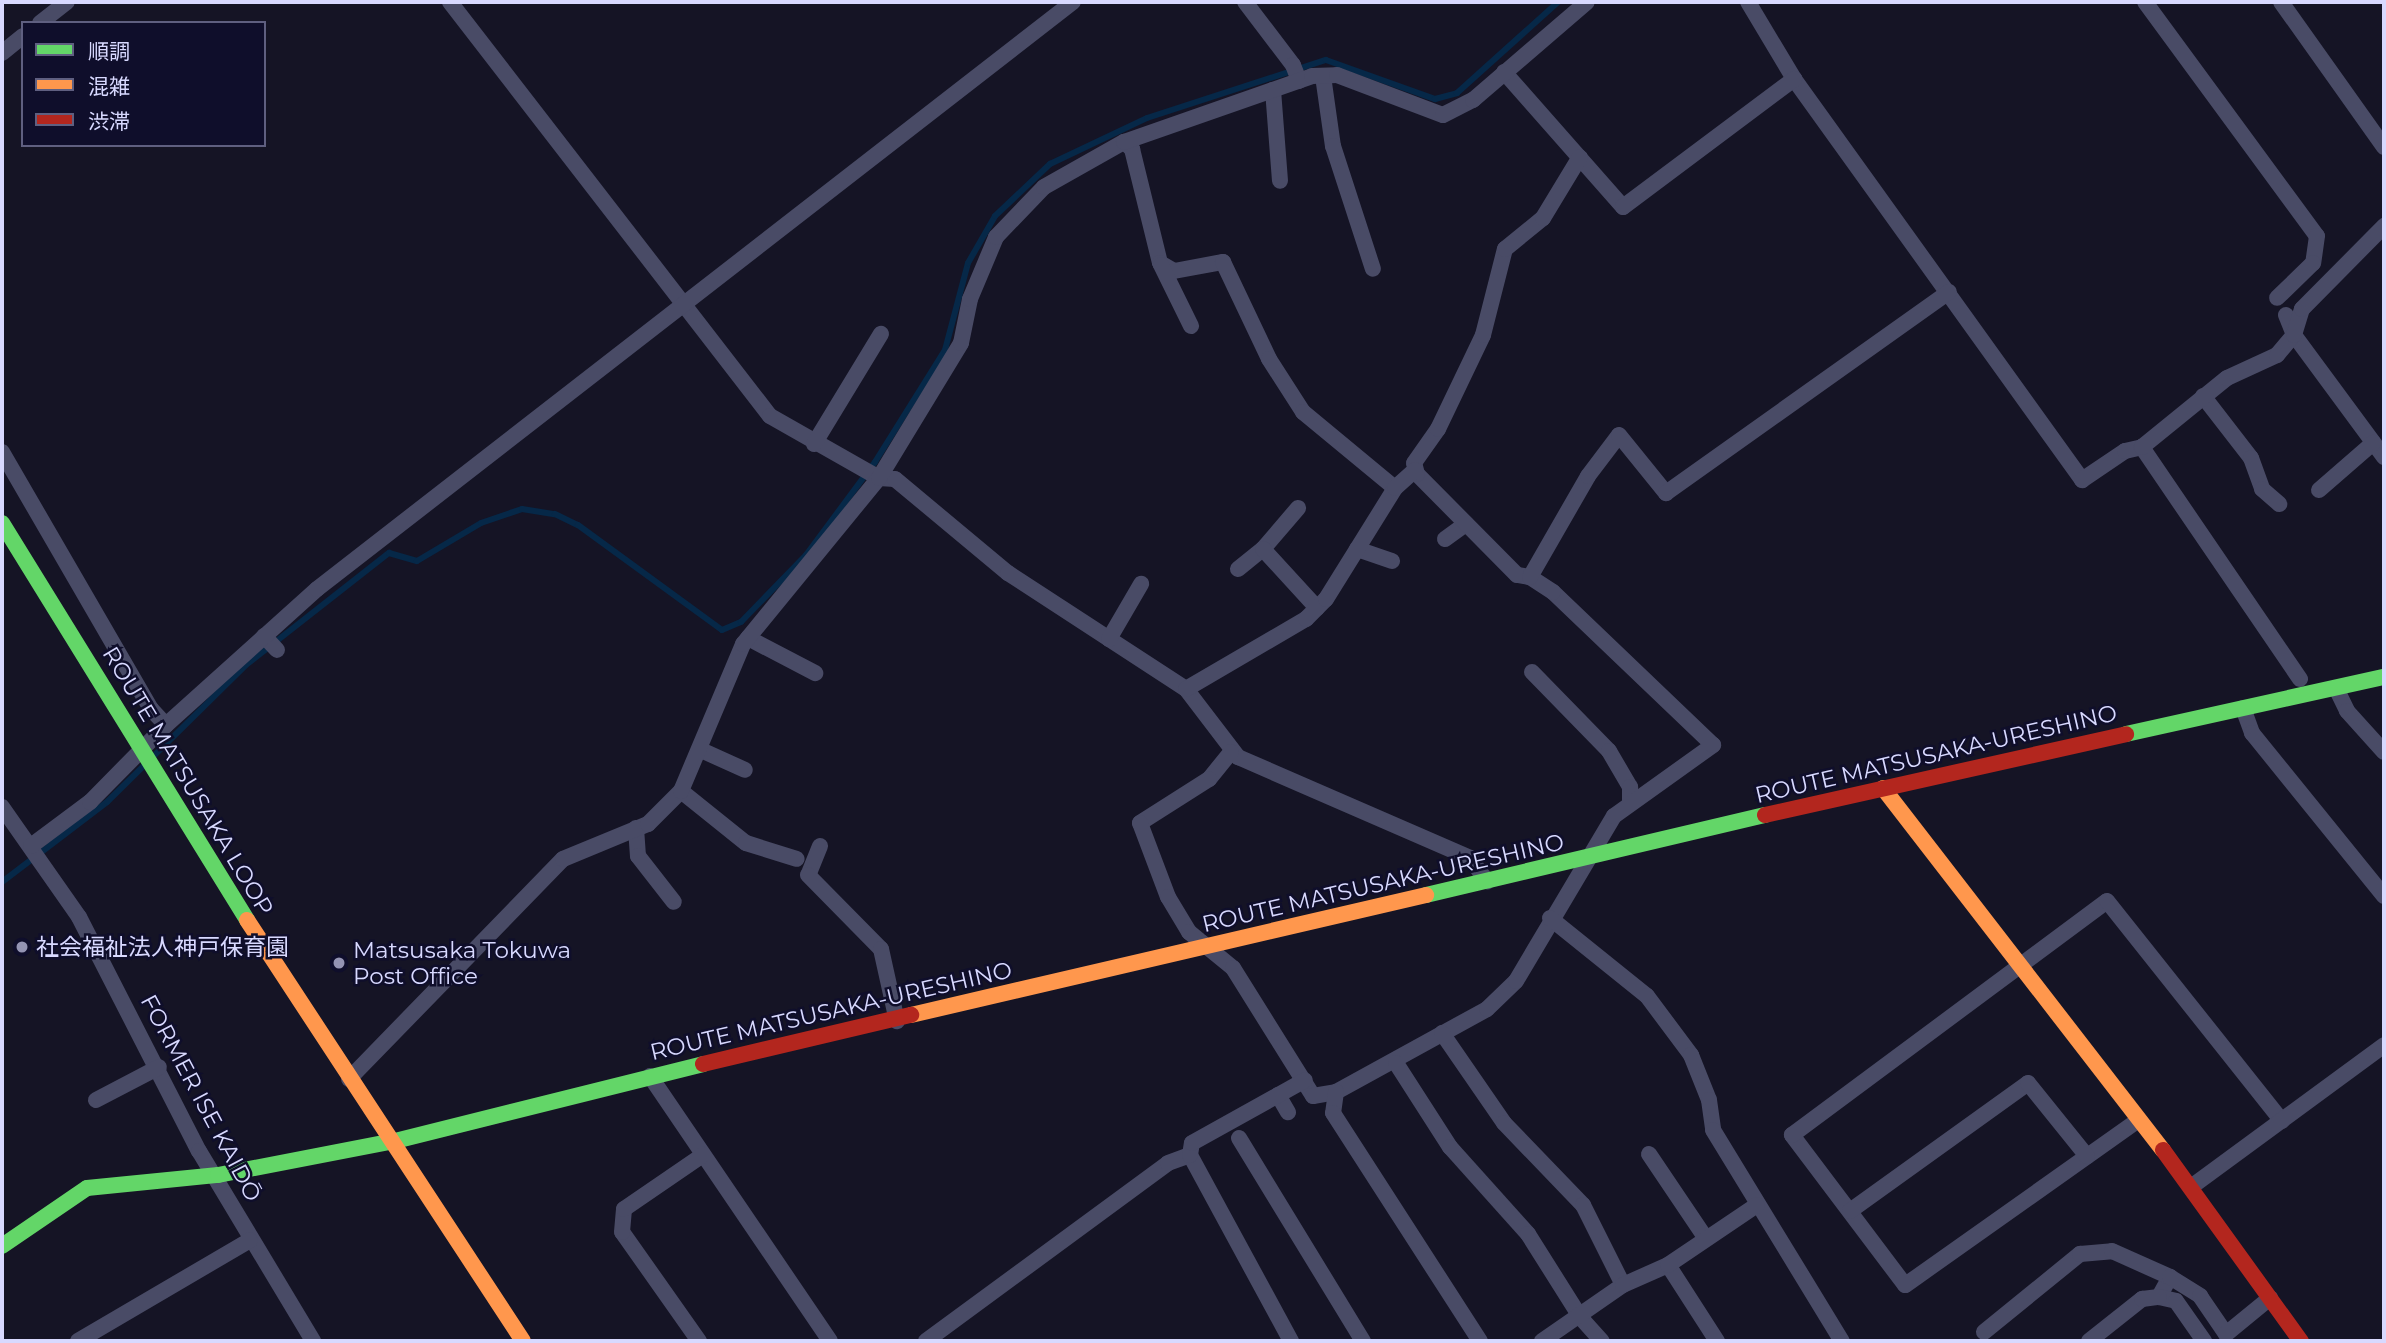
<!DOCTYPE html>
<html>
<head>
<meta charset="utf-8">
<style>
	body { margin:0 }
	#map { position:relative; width:2386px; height:1343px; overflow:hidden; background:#151425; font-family:Montserrat,"Noto Sans JP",sans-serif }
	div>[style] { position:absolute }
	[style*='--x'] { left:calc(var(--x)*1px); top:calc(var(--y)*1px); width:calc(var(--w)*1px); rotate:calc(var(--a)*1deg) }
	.stream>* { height:6px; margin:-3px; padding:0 3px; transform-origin:3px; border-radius:3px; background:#062848 }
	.street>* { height:16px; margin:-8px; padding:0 8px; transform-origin:8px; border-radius:8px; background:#494b66 }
	.fast>* { height:16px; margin:-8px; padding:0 8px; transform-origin:8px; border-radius:8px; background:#63d668 }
	.slow>* { height:16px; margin:-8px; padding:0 8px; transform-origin:8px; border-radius:8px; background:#ff974d }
	.jam>* { height:16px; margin:-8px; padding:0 8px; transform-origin:8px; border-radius:8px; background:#b3261e }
	.dots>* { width:19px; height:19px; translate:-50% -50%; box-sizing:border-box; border:4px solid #0f0e2b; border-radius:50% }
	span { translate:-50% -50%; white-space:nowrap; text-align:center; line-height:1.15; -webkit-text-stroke:5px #0f0e2b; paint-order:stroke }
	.street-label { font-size:23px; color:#d8d9ff }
	.poi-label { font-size:23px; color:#d8d9ff }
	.left { translate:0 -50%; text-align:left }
	.frame { position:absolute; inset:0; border:4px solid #d8d9ff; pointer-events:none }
	.legend { position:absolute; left:21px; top:21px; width:245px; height:126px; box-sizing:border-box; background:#0f0e2b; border:2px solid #5f5f80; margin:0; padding:9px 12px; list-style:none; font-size:21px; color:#d8d9ff }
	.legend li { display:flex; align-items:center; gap:14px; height:35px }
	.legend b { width:35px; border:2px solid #5f5f80 }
</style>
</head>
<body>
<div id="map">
	<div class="stream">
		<i style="--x:2;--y:882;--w:132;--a:-37.3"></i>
		<i style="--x:107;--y:802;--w:195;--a:-44.6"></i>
		<i style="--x:246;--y:665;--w:182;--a:-38.1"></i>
		<i style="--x:389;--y:553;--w:29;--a:16"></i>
		<i style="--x:417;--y:561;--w:74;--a:-30.7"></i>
		<i style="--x:481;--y:523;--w:43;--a:-18.9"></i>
		<i style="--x:522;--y:509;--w:33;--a:9"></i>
		<i style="--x:555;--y:514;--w:25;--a:26"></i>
		<i style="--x:578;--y:525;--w:178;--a:36.1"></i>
		<i style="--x:722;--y:630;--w:21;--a:-23"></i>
		<i style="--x:741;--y:622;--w:93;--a:-45.9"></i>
		<i style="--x:806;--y:555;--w:116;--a:-53.4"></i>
		<i style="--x:875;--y:462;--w:132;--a:-58"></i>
		<i style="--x:945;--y:350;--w:90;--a:-75.2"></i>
		<i style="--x:968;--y:263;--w:54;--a:-60.1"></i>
		<i style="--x:995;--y:216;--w:76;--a:-43.4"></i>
		<i style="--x:1050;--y:164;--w:107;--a:-25.4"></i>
		<i style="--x:1147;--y:118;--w:188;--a:-18"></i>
		<i style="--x:1326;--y:60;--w:116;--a:19.7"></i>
		<i style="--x:1435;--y:99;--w:23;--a:-15"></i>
		<i style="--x:1457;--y:93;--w:136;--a:-42"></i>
	</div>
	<div class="street">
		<i style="--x:450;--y:2;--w:523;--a:52.3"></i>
		<i style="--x:770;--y:416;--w:125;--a:29.6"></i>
		<i style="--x:879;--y:478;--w:16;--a:4"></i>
		<i style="--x:895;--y:479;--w:147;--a:39.8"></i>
		<i style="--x:1008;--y:573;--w:212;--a:33.1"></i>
		<i style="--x:1186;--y:689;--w:86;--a:52.6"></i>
		<i style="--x:1238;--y:757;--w:253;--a:23.5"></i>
		<i style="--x:1470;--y:858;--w:29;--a:54"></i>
		<i style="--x:1245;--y:2;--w:79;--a:52.7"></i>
		<i style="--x:1293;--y:65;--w:17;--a:69"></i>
		<i style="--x:1748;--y:2;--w:90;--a:59.1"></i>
		<i style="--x:1794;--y:79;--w:494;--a:54.3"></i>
		<i style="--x:2082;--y:480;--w:52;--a:-34"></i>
		<i style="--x:2125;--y:451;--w:17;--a:-13"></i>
		<i style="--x:2145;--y:2;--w:290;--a:53.7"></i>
		<i style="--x:2317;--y:236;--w:27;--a:98"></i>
		<i style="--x:2313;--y:263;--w:50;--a:135.8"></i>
		<i style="--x:2281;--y:2;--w:178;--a:54.6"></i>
		<i style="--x:40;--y:23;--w:34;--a:-38"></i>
		<i style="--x:2;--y:53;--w:27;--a:-39"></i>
		<i style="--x:1504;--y:72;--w:180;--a:48.6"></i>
		<i style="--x:1623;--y:207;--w:214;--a:-36.8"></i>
		<i style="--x:1323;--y:76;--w:71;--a:81.9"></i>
		<i style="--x:1333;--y:146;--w:129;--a:72"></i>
		<i style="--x:1273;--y:90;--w:91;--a:85.6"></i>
		<i style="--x:1124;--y:142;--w:11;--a:41"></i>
		<i style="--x:1132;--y:149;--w:117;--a:76.2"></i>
		<i style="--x:1160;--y:263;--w:16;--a:30"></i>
		<i style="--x:1174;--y:271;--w:50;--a:-10.4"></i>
		<i style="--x:1223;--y:262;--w:107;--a:64.6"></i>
		<i style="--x:1269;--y:359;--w:63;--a:57.3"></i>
		<i style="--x:1303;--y:412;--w:119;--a:39.6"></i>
		<i style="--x:1161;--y:265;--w:68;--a:63.8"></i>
		<i style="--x:2286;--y:315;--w:22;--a:68"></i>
		<i style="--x:2294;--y:335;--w:152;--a:53.6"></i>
		<i style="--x:2203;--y:396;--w:78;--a:52.3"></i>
		<i style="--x:2251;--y:458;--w:33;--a:70"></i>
		<i style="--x:2262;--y:489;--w:23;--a:41"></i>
		<i style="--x:814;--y:444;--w:129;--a:-58.7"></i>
		<i style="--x:2;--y:452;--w:297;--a:59.9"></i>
		<i style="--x:151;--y:709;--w:22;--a:47"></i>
		<i style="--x:2319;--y:490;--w:72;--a:-41"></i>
		<i style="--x:1445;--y:539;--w:26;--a:-36"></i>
		<i style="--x:1263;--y:549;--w:54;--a:-49.5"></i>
		<i style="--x:1357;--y:549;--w:37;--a:19"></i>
		<i style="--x:1238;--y:569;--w:32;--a:-39"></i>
		<i style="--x:1263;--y:549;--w:80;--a:47.5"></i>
		<i style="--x:1530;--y:577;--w:13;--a:-171"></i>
		<i style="--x:1517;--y:575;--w:142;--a:-134.7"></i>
		<i style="--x:1417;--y:474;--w:11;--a:-105"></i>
		<i style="--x:1414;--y:463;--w:42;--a:-54.8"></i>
		<i style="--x:1438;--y:429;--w:104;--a:-64.4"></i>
		<i style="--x:1483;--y:335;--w:89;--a:-75.7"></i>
		<i style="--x:1505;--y:249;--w:49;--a:-39.2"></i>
		<i style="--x:1543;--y:218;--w:71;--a:-58.8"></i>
		<i style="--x:264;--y:636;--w:19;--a:47"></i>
		<i style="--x:748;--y:638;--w:76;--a:27.6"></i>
		<i style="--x:1109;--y:639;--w:64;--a:-59.8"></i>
		<i style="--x:1532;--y:672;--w:110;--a:45.7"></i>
		<i style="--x:1609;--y:751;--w:42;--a:59.7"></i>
		<i style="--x:1630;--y:787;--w:13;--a:90"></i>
		<i style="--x:2300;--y:679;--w:281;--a:-124.3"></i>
		<i style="--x:2142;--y:447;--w:109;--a:-39.1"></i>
		<i style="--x:2227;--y:378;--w:55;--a:-24.7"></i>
		<i style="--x:2277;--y:355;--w:26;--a:-50"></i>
		<i style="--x:2294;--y:335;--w:27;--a:-73"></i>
		<i style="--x:2302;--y:309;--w:117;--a:-45.3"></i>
		<i style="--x:2336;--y:688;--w:25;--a:64"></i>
		<i style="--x:2347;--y:711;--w:55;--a:47.9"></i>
		<i style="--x:1186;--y:689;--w:139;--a:-30.3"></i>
		<i style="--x:1306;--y:619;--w:28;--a:-45"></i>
		<i style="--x:1326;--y:599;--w:131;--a:-58.1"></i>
		<i style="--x:1395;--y:488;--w:27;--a:-42"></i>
		<i style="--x:2243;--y:708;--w:27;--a:70"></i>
		<i style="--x:2252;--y:733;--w:210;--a:51"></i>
		<i style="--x:701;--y:750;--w:48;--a:24.4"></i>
		<i style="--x:1231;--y:752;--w:35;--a:129"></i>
		<i style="--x:1209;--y:779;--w:82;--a:147.5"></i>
		<i style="--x:1140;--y:823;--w:79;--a:69.3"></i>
		<i style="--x:1168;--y:897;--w:41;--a:59"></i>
		<i style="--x:1189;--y:932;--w:57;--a:39.3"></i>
		<i style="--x:1233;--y:968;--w:151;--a:58"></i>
		<i style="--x:1313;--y:1096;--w:23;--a:-10"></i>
		<i style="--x:1336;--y:1092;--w:172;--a:-28.8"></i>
		<i style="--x:1487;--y:1009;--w:40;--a:-44"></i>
		<i style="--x:1516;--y:981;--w:192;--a:-59.3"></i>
		<i style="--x:1614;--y:816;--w:122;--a:-35.6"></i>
		<i style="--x:1713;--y:745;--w:221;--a:-136.3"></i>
		<i style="--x:1553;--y:592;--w:27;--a:-147"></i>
		<i style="--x:1530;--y:577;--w:116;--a:-60.1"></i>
		<i style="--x:1588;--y:476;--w:51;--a:-52.9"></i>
		<i style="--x:1619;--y:435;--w:75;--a:51"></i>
		<i style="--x:1666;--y:493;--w:347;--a:-35.4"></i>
		<i style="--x:681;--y:791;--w:83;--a:38.7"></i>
		<i style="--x:746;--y:843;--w:53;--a:17.4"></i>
		<i style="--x:2;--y:807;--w:134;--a:55"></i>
		<i style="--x:79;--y:917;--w:263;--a:62.9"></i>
		<i style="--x:199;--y:1151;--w:222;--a:59"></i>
		<i style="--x:636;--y:828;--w:28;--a:86"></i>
		<i style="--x:638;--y:856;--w:58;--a:52"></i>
		<i style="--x:31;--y:846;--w:74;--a:-36.7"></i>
		<i style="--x:90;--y:802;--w:108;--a:-45.4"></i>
		<i style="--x:166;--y:725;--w:203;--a:-42"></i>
		<i style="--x:317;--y:589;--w:957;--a:-37.83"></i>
		<i style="--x:820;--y:846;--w:31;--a:112"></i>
		<i style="--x:808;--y:875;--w:104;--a:45.4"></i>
		<i style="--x:881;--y:949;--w:74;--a:77.5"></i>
		<i style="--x:1550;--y:918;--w:124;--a:38.8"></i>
		<i style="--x:1647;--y:996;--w:74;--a:53.3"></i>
		<i style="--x:1691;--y:1055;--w:48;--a:68.2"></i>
		<i style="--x:1709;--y:1100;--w:30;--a:82"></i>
		<i style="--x:1713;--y:1130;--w:247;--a:58.6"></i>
		<i style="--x:1442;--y:1033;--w:109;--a:55.4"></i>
		<i style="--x:1504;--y:1123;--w:114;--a:46.1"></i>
		<i style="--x:1583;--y:1205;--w:89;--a:63.4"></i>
		<i style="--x:1396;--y:1063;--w:100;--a:57.3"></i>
		<i style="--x:1450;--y:1147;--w:117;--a:48.1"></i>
		<i style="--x:1528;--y:1234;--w:99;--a:57.8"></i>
		<i style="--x:1581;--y:1318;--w:31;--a:48"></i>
		<i style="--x:650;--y:1076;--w:320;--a:55.8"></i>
		<i style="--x:349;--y:1079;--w:307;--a:-45.8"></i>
		<i style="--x:563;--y:859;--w:92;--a:-22.4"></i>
		<i style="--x:648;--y:824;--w:47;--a:-45"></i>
		<i style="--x:681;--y:791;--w:160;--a:-67.1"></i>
		<i style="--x:743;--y:644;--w:215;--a:-50.7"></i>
		<i style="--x:879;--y:478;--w:158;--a:-58.7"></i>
		<i style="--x:961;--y:343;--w:45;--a:-78.4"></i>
		<i style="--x:970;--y:299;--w:67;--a:-67.2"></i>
		<i style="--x:996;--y:237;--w:69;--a:-46.2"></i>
		<i style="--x:1044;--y:187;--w:92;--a:-29.4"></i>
		<i style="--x:1124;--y:142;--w:199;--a:-19.3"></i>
		<i style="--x:1312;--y:76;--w:25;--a:-2"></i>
		<i style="--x:1337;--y:75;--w:113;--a:20.7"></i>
		<i style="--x:1443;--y:115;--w:34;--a:-27"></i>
		<i style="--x:1473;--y:100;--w:150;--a:-40.7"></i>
		<i style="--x:1336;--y:1092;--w:21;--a:98"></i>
		<i style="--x:1333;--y:1113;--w:271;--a:57.2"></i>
		<i style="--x:1278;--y:1095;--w:20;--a:60"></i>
		<i style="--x:96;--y:1100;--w:71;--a:-27.6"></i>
		<i style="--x:2137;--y:1121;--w:284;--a:144.7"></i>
		<i style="--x:1905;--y:1285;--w:188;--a:-127"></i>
		<i style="--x:1792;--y:1135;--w:392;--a:-36.6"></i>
		<i style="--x:2107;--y:901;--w:281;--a:51.5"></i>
		<i style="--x:1239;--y:1138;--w:238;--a:58.6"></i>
		<i style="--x:1649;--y:1154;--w:100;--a:56"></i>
		<i style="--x:1190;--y:1155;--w:212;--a:61.5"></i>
		<i style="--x:2191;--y:1187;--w:240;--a:-36.3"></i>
		<i style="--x:1850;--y:1211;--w:219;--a:-35.7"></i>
		<i style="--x:2028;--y:1083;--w:94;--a:51.1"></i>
		<i style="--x:2170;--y:1277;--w:23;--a:119"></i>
		<i style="--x:2159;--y:1297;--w:17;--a:13"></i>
		<i style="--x:2176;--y:1301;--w:49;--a:55"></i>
		<i style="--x:1984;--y:1332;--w:124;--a:-39.1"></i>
		<i style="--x:2080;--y:1254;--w:32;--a:-5"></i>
		<i style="--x:2112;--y:1251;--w:64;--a:24.1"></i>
		<i style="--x:2170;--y:1277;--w:36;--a:32"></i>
		<i style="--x:2200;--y:1296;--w:46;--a:55.6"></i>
		<i style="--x:2226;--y:1334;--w:57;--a:-39.3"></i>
		<i style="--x:78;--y:1341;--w:199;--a:-30.4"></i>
		<i style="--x:699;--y:1341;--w:133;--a:-125.2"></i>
		<i style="--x:622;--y:1232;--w:23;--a:-85"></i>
		<i style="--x:624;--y:1209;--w:96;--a:-34.4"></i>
		<i style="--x:926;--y:1341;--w:300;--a:-36.3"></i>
		<i style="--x:1168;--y:1163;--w:23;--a:-20"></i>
		<i style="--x:1190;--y:1155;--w:12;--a:-81"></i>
		<i style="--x:1192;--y:1143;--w:129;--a:-29.1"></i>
		<i style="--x:1542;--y:1341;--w:98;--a:-34.7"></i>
		<i style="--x:1623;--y:1285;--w:49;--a:-24"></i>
		<i style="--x:1717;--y:1341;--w:90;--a:-122.8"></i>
		<i style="--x:1668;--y:1265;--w:107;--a:-34"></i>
		<i style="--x:2089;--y:1341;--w:68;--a:-38.4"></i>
		<i style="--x:2142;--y:1299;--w:17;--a:-7"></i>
	</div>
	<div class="fast">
		<i style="--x:2;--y:523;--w:467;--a:58.3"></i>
		<i style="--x:2126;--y:734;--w:264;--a:-12.5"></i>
		<i style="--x:1426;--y:895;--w:348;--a:-13.3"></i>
		<i style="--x:2;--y:1246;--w:103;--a:-34.3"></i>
		<i style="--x:87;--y:1188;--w:132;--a:-5.7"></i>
		<i style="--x:218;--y:1175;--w:180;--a:-10.9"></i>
		<i style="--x:395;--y:1141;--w:317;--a:-14"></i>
	</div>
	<div class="slow">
		<i style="--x:1883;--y:788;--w:458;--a:52.3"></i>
		<i style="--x:247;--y:920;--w:503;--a:56.75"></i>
		<i style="--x:911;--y:1015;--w:529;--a:-13.12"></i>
	</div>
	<div class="jam">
		<i style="--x:1765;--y:815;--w:370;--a:-12.6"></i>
		<i style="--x:703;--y:1064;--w:214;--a:-13.3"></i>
		<i style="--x:2163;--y:1150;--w:236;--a:54.2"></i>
	</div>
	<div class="dots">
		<i style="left:22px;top:947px;background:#9494b3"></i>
		<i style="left:339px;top:963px;background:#9494b3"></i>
	</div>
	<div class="street-label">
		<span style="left:1936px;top:754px;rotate:-13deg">ROUTE MATSUSAKA-URESHINO</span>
		<span style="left:188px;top:781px;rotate:59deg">ROUTE MATSUSAKA LOOP</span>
		<span style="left:1383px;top:883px;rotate:-13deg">ROUTE MATSUSAKA-URESHINO</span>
		<span style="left:831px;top:1011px;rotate:-13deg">ROUTE MATSUSAKA-URESHINO</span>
		<span style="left:201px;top:1098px;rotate:62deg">FORMER ISE KAIDŌ</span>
	</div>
	<div class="poi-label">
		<span class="left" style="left:36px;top:947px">社会福祉法人神戸保育園</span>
		<span class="left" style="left:353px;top:963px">Matsusaka Tokuwa<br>Post Office</span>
	</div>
	<div class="frame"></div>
	<ul class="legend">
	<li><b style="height:9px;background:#63d668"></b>順調</li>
	<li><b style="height:9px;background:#ff974d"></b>混雑</li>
	<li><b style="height:9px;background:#b3261e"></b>渋滞</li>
	</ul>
</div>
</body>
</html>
